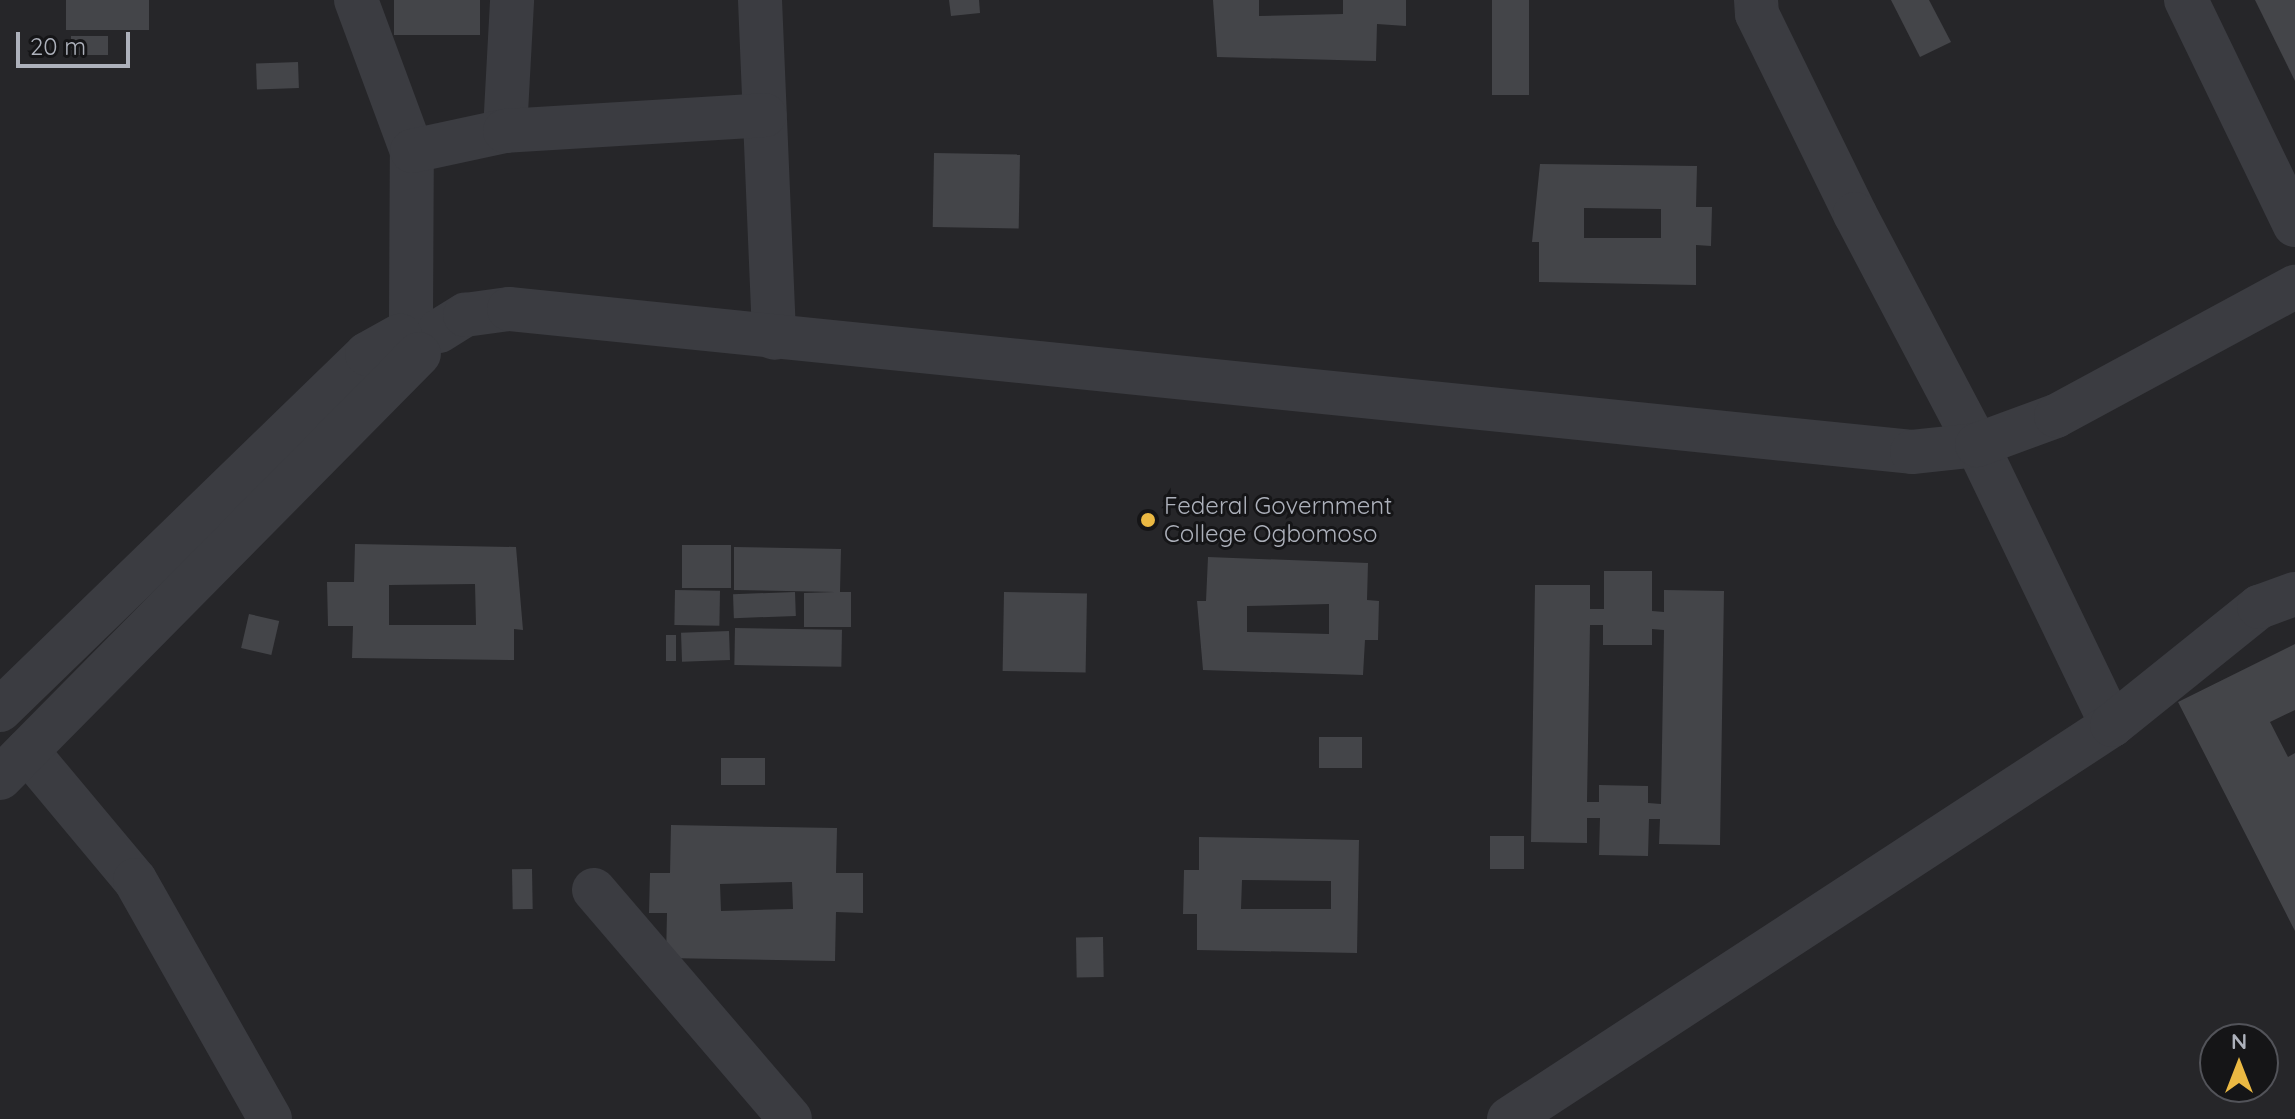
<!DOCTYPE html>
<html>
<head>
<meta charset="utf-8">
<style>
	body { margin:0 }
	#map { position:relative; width:2295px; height:1119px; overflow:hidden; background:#1a1a1c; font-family:Quicksand,sans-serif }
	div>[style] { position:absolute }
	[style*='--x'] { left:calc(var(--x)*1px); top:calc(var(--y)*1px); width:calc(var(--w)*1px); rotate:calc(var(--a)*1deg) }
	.built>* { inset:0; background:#262629 }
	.building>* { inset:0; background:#444549; transform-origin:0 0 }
	.minor>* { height:44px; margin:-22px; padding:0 22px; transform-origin:22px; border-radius:22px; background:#3b3c41 }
	.dots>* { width:22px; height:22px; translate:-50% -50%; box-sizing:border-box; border:4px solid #151517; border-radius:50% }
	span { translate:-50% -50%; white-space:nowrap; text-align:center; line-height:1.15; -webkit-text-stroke:6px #151517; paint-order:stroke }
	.poi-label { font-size:24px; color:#adb1bb }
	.left { translate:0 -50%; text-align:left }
	.north { position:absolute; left:2199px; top:1023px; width:80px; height:80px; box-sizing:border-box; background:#151517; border:2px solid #525359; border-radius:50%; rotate:0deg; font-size:22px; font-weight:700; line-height:32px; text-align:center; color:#adb1bb }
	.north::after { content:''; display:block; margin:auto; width:28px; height:36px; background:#ebb943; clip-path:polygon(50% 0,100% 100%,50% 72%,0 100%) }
	.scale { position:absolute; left:16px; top:32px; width:114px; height:36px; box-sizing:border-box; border:4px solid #adb1bb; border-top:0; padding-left:10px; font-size:24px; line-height:28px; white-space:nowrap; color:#adb1bb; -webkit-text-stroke:6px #151517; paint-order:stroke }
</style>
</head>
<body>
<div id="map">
	<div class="built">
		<i style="clip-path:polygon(evenodd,0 0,2295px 0,2295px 1119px,0 1119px,0 0,2215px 1039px,2263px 1039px,2263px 1087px,2215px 1087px,2215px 1039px)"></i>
	</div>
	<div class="building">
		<i style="left:66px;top:0;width:83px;height:30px"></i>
		<i style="left:394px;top:0;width:86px;height:35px"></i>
		<i style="clip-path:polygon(949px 0,979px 0,980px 13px,951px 16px)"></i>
		<i style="clip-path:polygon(1213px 0,1259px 0,1259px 16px,1343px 14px,1343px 0,1406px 0,1406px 26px,1377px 24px,1376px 61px,1217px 57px)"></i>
		<i style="left:1492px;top:0;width:37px;height:95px"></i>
		<i style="clip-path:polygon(1891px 0,1929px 0,1951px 42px,1920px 57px)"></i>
		<i style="clip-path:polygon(2255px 0,2295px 0,2295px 81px)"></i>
		<i style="left:108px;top:36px;width:19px;height:37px;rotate:90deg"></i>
		<i style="left:298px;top:62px;width:26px;height:42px;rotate:88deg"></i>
		<i style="left:934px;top:153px;width:86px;height:74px;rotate:1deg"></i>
		<i style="clip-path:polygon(evenodd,1540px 164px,1697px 166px,1696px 207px,1712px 207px,1711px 246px,1696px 245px,1696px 285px,1539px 282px,1539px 242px,1532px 242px,1540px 164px,1584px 208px,1661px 209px,1661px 238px,1584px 238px,1584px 208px)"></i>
		<i style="clip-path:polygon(evenodd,355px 544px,516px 547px,523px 630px,514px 629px,514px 660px,352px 658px,353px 626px,328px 626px,327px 582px,354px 582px,355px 544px,475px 584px,476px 625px,389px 625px,389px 585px,475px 584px)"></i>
		<i style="left:731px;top:545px;width:43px;height:49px;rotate:90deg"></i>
		<i style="clip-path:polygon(734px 547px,841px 549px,840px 592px,851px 592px,851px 627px,804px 627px,804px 593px,835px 592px,734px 590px)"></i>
		<i style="clip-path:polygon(evenodd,1208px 557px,1368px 563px,1367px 600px,1379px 601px,1378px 640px,1365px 640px,1363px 675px,1203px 670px,1197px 601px,1206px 601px,1208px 557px,1329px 604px,1329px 634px,1247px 632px,1247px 606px,1329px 604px)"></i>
		<i style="clip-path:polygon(evenodd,1604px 571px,1652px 571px,1652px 611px,1664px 612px,1664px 590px,1724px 591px,1720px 845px,1659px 844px,1660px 819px,1649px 819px,1648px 856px,1599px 855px,1600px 818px,1587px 818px,1587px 843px,1531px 842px,1535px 585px,1590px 585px,1590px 609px,1604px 609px,1604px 571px,1590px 625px,1603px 625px,1603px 645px,1652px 645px,1652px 629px,1664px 630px,1661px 804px,1648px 803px,1648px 786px,1599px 785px,1599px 802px,1587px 802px,1590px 625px)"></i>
		<i style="left:675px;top:590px;width:45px;height:35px;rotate:1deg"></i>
		<i style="left:795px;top:592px;width:24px;height:62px;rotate:88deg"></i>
		<i style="left:1004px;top:592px;width:83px;height:79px;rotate:1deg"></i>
		<i style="left:249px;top:614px;width:31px;height:35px;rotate:13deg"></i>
		<i style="left:735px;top:628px;width:107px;height:37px;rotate:1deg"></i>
		<i style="left:729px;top:631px;width:29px;height:48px;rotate:88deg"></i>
		<i style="left:666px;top:635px;width:10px;height:26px"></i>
		<i style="clip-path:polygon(2295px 644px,2295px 710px,2270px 722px,2288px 757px,2295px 753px,2295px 931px,2178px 702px)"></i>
		<i style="left:1319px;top:737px;width:43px;height:31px"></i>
		<i style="left:721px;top:758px;width:44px;height:27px"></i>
		<i style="clip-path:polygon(evenodd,671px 825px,837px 828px,836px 873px,863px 873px,863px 913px,836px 912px,835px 961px,666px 958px,667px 913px,649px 913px,650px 873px,670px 873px,671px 825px,792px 882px,793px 909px,721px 911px,720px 884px,792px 882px)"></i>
		<i style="left:1490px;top:836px;width:34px;height:33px"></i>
		<i style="clip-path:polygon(evenodd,1199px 837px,1359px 840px,1357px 953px,1197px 950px,1197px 914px,1183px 914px,1184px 870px,1199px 870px,1199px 837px,1242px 880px,1331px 881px,1331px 909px,1241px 909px,1242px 880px)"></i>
		<i style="left:532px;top:869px;width:40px;height:20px;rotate:89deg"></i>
		<i style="left:1103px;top:937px;width:40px;height:27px;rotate:89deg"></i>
	</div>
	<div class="minor">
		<i style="--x:356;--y:0;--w:161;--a:69.7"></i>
		<i style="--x:760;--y:0;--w:338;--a:87.6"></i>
		<i style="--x:1756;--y:0;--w:14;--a:86"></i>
		<i style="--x:1757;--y:14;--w:223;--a:63.9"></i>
		<i style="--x:1855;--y:214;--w:261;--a:62.2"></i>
		<i style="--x:1977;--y:445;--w:311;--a:64.3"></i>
		<i style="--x:2186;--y:0;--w:250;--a:64.2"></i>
		<i style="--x:505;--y:131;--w:131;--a:-86.9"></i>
		<i style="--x:411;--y:317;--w:166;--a:-89.7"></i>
		<i style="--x:412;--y:151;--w:95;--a:-12.1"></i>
		<i style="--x:505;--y:131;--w:260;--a:-3.5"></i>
		<i style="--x:439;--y:331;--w:31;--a:-32"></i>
		<i style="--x:465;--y:315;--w:44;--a:-7.8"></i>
		<i style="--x:509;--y:309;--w:1410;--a:5.82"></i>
		<i style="--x:1912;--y:452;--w:65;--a:-6.1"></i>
		<i style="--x:1977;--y:445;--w:84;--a:-20.2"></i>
		<i style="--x:2056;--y:416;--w:272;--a:-28.4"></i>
		<i style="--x:0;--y:710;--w:511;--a:-44.13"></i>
		<i style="--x:367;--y:354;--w:38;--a:-29"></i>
		<i style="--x:27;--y:751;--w:168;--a:50.1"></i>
		<i style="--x:135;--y:880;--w:274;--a:60.5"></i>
		<i style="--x:0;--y:778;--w:596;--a:-45.34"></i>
		<i style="--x:594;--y:890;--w:301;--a:49.4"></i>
		<i style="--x:1509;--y:1119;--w:720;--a:-33.16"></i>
		<i style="--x:2112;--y:725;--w:189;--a:-38.8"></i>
		<i style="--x:2259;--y:607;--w:38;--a:-20"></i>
	</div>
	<div class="dots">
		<i style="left:1148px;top:520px;background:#ebb943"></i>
	</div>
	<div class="poi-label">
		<span class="left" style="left:1164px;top:520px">Federal Government<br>College Ogbomoso</span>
	</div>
	<div class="north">N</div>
	<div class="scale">20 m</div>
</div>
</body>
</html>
